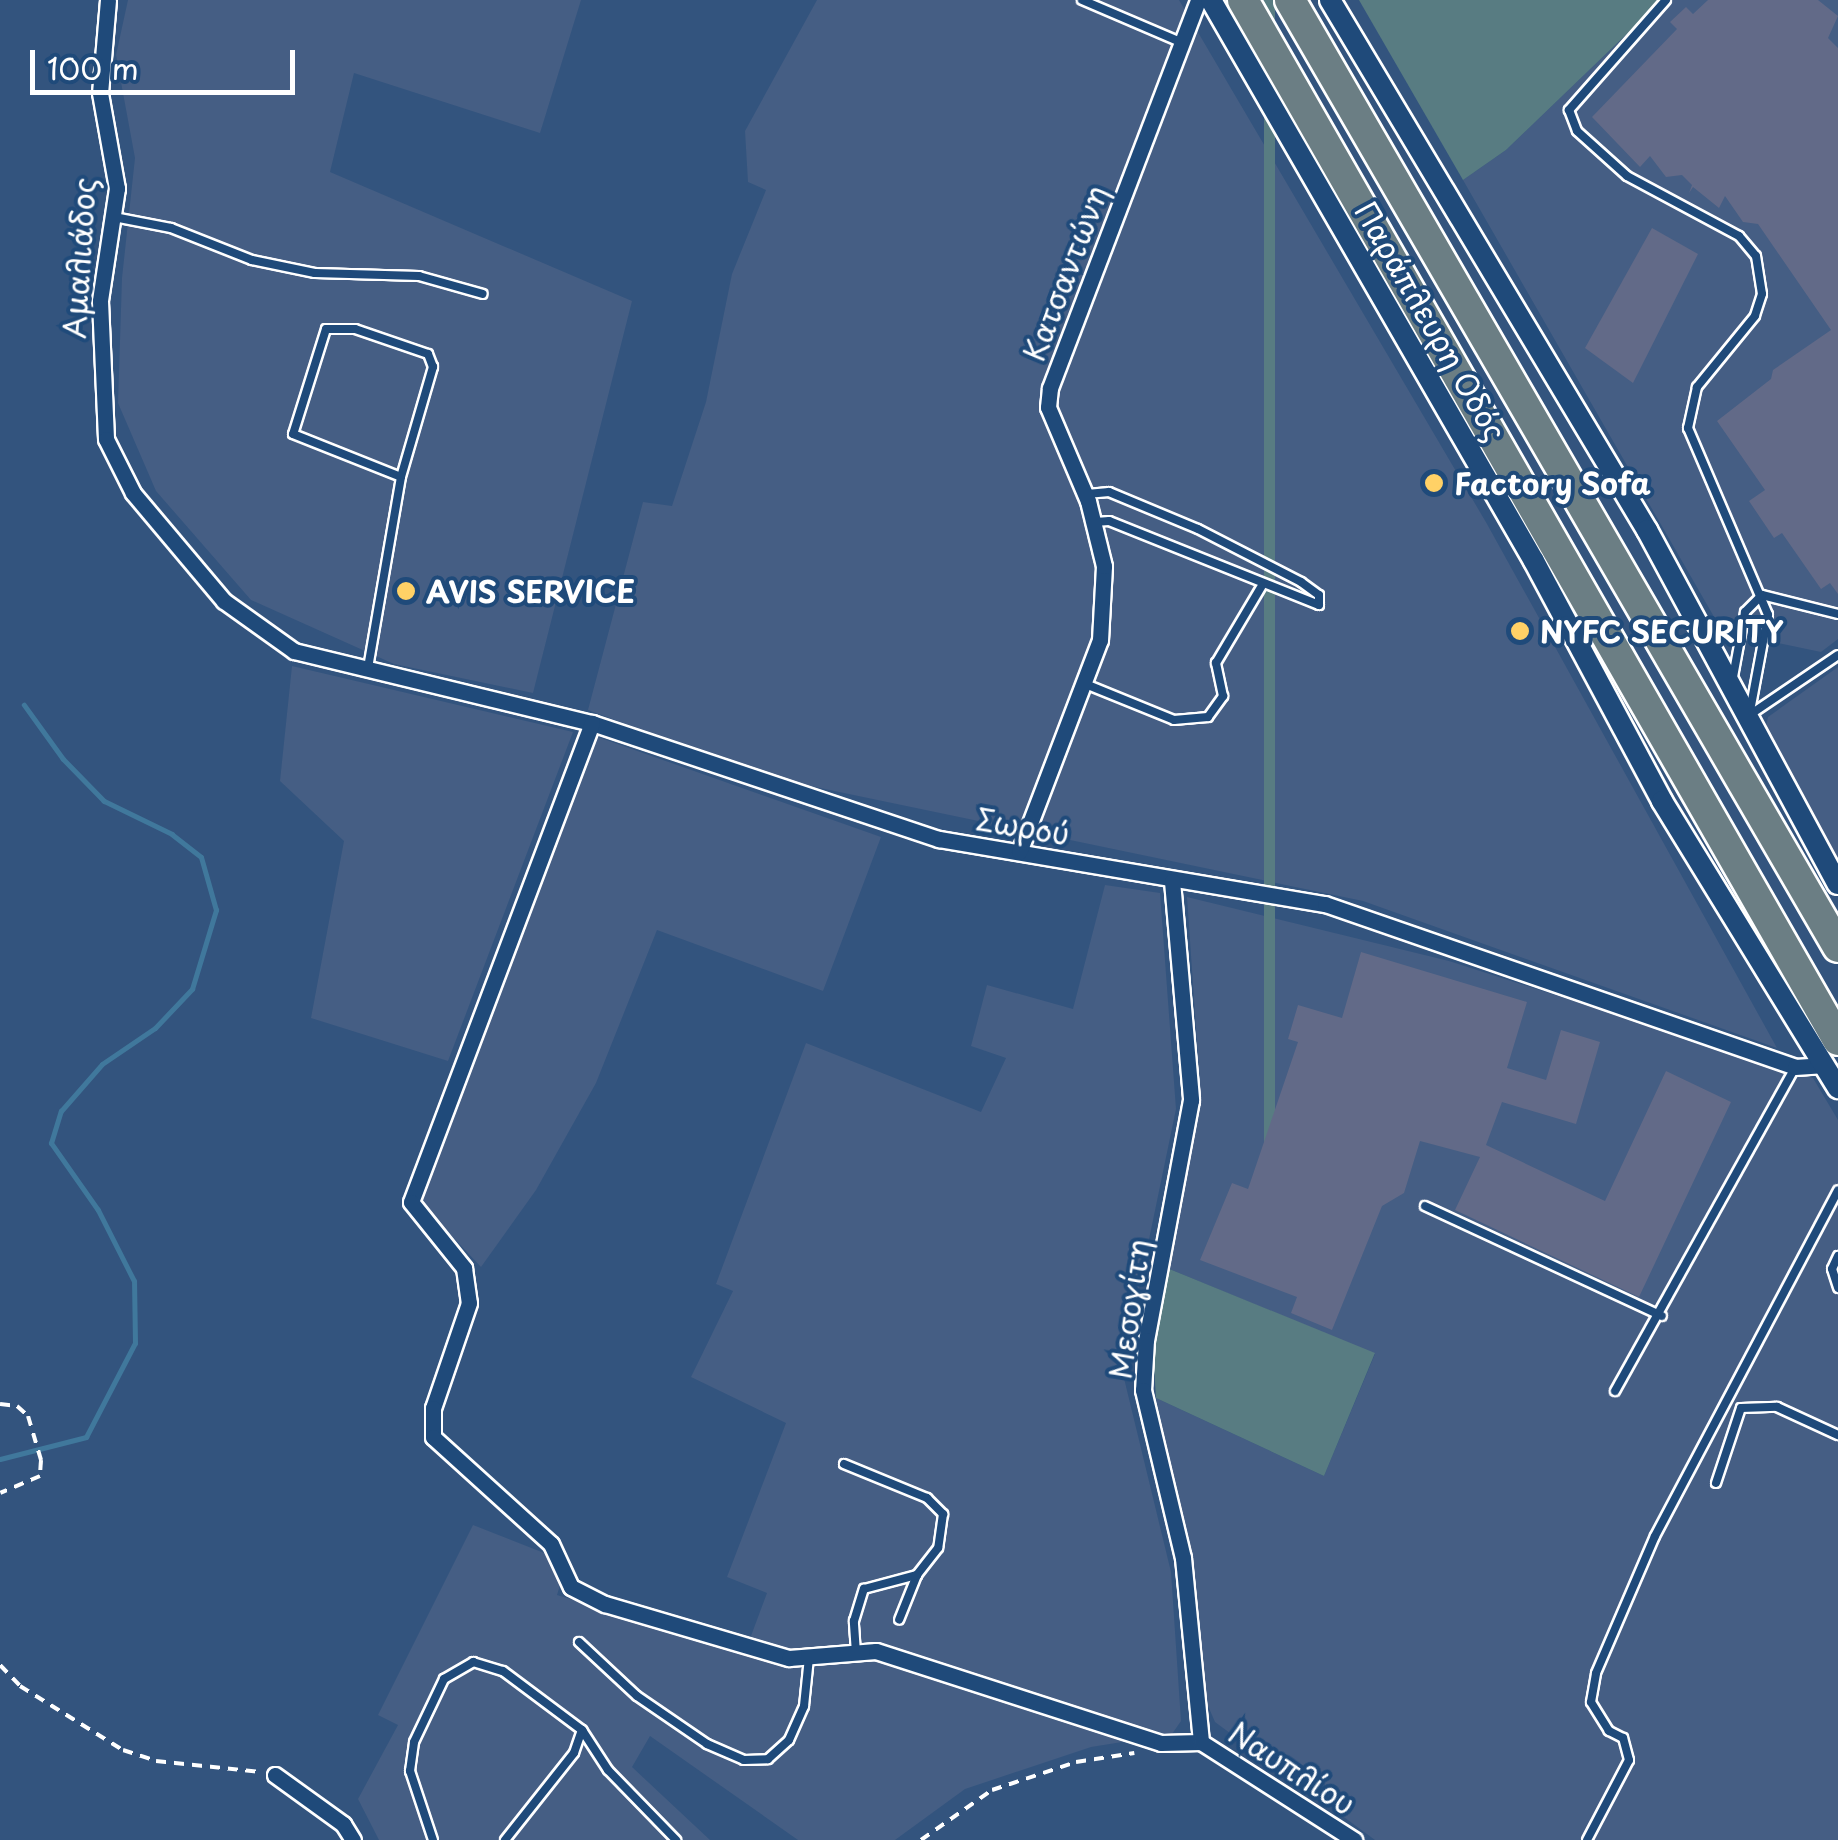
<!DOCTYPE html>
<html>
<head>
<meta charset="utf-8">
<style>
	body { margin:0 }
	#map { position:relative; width:1838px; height:1840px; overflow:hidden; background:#33547e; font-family:"Playpen Sans",sans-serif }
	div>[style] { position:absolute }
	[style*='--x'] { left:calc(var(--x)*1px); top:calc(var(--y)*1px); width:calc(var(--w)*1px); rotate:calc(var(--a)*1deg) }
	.built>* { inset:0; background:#455e84 }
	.green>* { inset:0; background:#587c82; transform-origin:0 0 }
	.stream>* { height:5px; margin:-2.5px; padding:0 2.5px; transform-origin:2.5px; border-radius:2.5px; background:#40789c }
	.building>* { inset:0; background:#626a88 }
	.path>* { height:4px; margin-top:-2px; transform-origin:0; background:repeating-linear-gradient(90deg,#fff 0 10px,transparent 0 18px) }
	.roads { filter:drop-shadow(2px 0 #fff) drop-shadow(-2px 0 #fff) drop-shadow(0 2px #fff) drop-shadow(0 -2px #fff) }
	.service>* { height:8px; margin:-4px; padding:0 4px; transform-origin:4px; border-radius:4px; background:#1f4a7a }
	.minor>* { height:15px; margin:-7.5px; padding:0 7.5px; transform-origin:7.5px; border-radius:7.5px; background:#1f4a7a }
	.tertiary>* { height:20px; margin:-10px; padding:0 10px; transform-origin:10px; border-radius:10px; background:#1f4a7a }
	.motorway>* { height:30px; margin:-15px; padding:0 15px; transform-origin:15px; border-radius:15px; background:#6b7e84 }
	.dots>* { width:28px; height:28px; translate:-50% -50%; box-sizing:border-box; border:5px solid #1f4a7a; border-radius:50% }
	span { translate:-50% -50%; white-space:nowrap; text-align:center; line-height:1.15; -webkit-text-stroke:8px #1f4a7a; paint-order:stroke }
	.street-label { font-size:30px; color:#fff }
	.poi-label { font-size:30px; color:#fff; font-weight:700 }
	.left { translate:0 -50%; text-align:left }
	.scale { position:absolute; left:30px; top:50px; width:265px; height:45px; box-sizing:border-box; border:5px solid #fff; border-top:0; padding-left:12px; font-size:30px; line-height:35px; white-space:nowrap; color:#fff; -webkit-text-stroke:8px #1f4a7a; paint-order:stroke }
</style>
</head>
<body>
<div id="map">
	<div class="built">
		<i style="clip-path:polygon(128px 0,581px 0,540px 133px,354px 73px,330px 172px,632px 301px,533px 693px,394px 664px,251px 600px,156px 491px,118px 403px,122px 278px,135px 158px,116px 55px)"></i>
		<i style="clip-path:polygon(817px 0,1179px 0,1487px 524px,1777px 1048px,1363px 901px,772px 778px,588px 710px,643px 502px,672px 506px,706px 402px,732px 274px,766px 190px,748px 182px,745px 131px)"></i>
		<i style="clip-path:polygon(1662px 0,1838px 0,1838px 639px,1821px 652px,1750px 637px,1717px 622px,1463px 180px,1506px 150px)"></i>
		<i style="clip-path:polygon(292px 666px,573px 732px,448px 1061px,311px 1018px,344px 841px,280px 781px)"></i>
		<i style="clip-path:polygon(1838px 667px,1838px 868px,1766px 726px,1768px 717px)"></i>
		<i style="clip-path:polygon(595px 736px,881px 837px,823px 991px,657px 930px,596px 1083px,536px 1190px,481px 1267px,418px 1200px)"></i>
		<i style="clip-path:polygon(1105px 885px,1160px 893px,1176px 1109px,1122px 1370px,1171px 1572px,1181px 1721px,1172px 1734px,1091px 1747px,965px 1789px,895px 1840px,798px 1840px,650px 1736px,632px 1767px,710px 1840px,379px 1840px,358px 1799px,398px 1725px,378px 1715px,473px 1525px,567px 1562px,557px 1595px,745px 1652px,767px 1593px,727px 1577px,786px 1423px,691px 1377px,733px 1291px,716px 1284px,806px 1043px,981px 1112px,1006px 1058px,971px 1046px,987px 985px,1073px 1009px)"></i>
		<i style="clip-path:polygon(1187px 897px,1449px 961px,1813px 1078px,1838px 1120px,1838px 1840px,1375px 1840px,1215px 1722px,1202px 1692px,1193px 1568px,1156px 1398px,1324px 1476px,1375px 1354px,1167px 1268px,1200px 1086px)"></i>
	</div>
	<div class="green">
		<i style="left:1264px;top:0;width:11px;height:1152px"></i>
		<i style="clip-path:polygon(1359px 0,1662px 0,1506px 150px,1463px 180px)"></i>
		<i style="clip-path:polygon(1167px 1268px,1375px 1353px,1324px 1476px,1156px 1398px,1153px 1351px)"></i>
	</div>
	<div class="stream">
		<i style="--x:0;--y:1459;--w:89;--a:-14.3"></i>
		<i style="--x:86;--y:1437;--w:106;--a:-62.5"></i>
		<i style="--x:135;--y:1343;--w:62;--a:-90.9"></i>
		<i style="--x:134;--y:1281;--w:80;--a:-116.9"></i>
		<i style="--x:98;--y:1210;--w:82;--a:-125"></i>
		<i style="--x:51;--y:1143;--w:34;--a:-73"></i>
		<i style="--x:61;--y:1111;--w:62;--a:-48.9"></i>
		<i style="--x:102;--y:1064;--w:64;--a:-34.2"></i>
		<i style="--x:155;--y:1028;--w:54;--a:-46.5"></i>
		<i style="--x:192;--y:989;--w:83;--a:-73.1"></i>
		<i style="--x:216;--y:910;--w:55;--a:-105.8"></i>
		<i style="--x:201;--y:857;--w:37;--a:-142"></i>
		<i style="--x:172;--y:834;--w:76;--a:-154.1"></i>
		<i style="--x:104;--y:801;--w:59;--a:-134.3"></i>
		<i style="--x:63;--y:759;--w:67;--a:-125.8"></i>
	</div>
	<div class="building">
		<i style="clip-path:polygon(1708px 0,1818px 0,1838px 16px,1828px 38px,1838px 48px,1838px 594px,1830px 583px,1821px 589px,1782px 533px,1774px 538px,1749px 501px,1765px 490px,1717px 421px,1771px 379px,1773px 370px,1831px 330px,1758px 224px,1743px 222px,1725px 196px,1719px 208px,1693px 187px,1689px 193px,1692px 185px,1682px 175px,1666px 177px,1650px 156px,1640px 167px,1592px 117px,1677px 29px,1670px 22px,1686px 7px,1693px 14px)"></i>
		<i style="clip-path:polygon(1652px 228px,1698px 254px,1633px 383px,1585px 348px)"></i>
		<i style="clip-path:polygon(1361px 952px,1527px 1002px,1507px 1068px,1546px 1080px,1561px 1030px,1600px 1042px,1576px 1124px,1502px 1102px,1486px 1145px,1605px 1201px,1666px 1071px,1731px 1102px,1639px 1297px,1455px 1210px,1480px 1157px,1420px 1141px,1404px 1193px,1382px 1206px,1332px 1330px,1291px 1313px,1297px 1297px,1200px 1260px,1232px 1183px,1248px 1189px,1298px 1042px,1288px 1039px,1298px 1005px,1342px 1018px)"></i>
	</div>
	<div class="path">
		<i style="--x:0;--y:1404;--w:17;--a:7"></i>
		<i style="--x:17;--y:1406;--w:15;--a:42"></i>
		<i style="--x:28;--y:1416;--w:46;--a:73.5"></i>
		<i style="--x:41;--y:1460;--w:16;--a:94"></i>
		<i style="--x:40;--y:1476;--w:43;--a:157"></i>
		<i style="--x:0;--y:1665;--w:29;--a:46"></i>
		<i style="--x:20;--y:1686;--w:121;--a:31.9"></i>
		<i style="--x:123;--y:1750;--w:35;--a:18"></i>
		<i style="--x:156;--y:1761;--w:105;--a:6"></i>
		<i style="--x:921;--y:1840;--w:87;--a:-35.2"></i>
		<i style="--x:992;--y:1790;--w:89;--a:-18.4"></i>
		<i style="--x:1076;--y:1762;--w:59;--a:-8.8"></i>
	</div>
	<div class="roads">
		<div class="service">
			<i style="--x:1082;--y:0;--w:110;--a:23.1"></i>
			<i style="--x:1666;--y:0;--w:147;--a:131.4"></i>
			<i style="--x:1569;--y:110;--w:22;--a:69"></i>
			<i style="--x:1577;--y:131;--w:67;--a:42"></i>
			<i style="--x:1627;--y:176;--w:127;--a:28.2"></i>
			<i style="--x:1739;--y:236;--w:26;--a:50"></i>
			<i style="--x:1756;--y:256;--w:38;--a:81"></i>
			<i style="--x:1762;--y:294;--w:23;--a:108"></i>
			<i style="--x:1755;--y:316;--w:92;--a:129.2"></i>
			<i style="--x:1697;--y:387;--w:42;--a:102.4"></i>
			<i style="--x:1688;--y:428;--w:203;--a:66.8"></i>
			<i style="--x:1768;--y:615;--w:98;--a:100.6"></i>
			<i style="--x:114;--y:217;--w:58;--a:10.9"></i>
			<i style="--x:171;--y:228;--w:87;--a:21.6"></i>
			<i style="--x:252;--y:260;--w:64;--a:11.7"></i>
			<i style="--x:315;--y:273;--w:104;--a:1.7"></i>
			<i style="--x:419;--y:276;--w:66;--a:15.7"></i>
			<i style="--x:1087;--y:494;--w:22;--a:-5"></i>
			<i style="--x:1109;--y:492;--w:96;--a:22.6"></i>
			<i style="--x:1198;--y:529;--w:116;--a:27.2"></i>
			<i style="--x:1301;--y:582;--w:22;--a:36"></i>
			<i style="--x:1319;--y:595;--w:10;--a:90"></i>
			<i style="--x:1319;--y:605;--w:226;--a:-158.2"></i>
			<i style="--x:1109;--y:521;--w:16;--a:176"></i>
			<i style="--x:1762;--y:595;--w:78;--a:14"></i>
			<i style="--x:368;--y:668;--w:194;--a:-80.2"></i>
			<i style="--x:401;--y:477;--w:115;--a:-73.8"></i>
			<i style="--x:433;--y:367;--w:14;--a:-111"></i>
			<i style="--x:428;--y:354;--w:77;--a:-161.1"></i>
			<i style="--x:355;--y:329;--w:29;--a:180"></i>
			<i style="--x:326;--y:329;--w:110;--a:107.4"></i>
			<i style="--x:293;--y:434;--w:116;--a:21.7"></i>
			<i style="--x:1733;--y:677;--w:66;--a:-79.5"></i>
			<i style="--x:1745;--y:612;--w:24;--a:-45"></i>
			<i style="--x:1083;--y:683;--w:98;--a:22.1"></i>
			<i style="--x:1174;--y:720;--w:34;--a:-5"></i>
			<i style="--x:1208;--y:717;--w:26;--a:-54"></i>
			<i style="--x:1223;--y:696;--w:34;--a:-102"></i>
			<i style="--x:1216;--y:663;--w:92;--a:-59.3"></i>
			<i style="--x:1751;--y:714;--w:105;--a:-34.1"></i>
			<i style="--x:1425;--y:1206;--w:261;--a:24.9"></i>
			<i style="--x:1838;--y:1256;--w:14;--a:115"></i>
			<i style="--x:1832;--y:1269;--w:20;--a:72"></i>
			<i style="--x:1615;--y:1391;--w:371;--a:-60.9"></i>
			<i style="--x:844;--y:1464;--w:90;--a:22.3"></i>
			<i style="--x:927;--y:1498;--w:23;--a:45"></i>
			<i style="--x:943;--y:1514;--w:34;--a:98"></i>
			<i style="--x:938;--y:1548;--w:34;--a:128"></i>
			<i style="--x:917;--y:1575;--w:48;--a:111.8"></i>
			<i style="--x:1716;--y:1483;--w:79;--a:-71.6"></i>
			<i style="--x:1741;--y:1408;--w:36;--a:-2"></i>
			<i style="--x:1777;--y:1407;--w:67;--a:24.7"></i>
			<i style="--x:579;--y:1642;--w:79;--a:43"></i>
			<i style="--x:637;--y:1696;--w:85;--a:34.4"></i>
			<i style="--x:707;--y:1744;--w:40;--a:23.4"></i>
			<i style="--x:744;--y:1760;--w:24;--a:-2"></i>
			<i style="--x:768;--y:1759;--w:28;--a:-42"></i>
			<i style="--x:789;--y:1740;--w:37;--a:-66"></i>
			<i style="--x:804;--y:1706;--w:48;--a:-84.1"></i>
			<i style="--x:856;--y:1653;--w:32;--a:-94"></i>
			<i style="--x:854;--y:1621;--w:34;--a:-73"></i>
			<i style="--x:864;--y:1589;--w:55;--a:-14.8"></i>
			<i style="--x:433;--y:1840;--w:73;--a:-108.4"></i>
			<i style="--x:410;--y:1771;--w:29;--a:-82"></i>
			<i style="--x:414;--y:1742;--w:70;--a:-64.5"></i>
			<i style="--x:444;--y:1679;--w:34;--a:-30"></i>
			<i style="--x:473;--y:1662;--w:31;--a:17"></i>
			<i style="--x:503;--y:1671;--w:99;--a:36.8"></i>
			<i style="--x:582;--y:1730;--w:48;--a:57"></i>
			<i style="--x:608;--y:1770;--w:98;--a:45.8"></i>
			<i style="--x:505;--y:1840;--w:111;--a:-51.6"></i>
			<i style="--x:574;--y:1753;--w:24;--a:-71"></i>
			<i style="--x:1587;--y:1840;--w:90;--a:-62.3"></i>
			<i style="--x:1629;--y:1760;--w:23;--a:-105"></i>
			<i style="--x:1623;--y:1738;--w:16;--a:-153"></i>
			<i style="--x:1609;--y:1731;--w:34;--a:-122"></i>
			<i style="--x:1591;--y:1702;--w:29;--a:-80"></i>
			<i style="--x:1596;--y:1673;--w:149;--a:-66.7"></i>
			<i style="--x:1655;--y:1536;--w:391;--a:-62.1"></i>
		</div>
		<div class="minor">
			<i style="--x:108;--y:0;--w:93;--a:94.9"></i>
			<i style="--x:100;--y:93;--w:97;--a:79.9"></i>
			<i style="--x:117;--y:188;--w:114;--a:98.6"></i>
			<i style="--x:100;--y:301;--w:138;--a:87.5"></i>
			<i style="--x:106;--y:439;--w:60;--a:63.4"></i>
			<i style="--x:133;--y:493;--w:141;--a:49.9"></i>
			<i style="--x:224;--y:601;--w:86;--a:35.5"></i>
			<i style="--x:294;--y:651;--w:307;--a:13.6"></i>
			<i style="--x:592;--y:723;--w:366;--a:18.5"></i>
			<i style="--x:939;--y:839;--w:391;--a:9.6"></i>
			<i style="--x:1325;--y:904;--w:497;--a:19.1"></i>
			<i style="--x:1795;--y:1067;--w:30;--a:-4"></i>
			<i style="--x:592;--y:723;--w:512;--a:110.7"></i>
			<i style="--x:411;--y:1202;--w:85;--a:51.2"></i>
			<i style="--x:464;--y:1268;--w:35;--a:82"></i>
			<i style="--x:469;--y:1303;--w:111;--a:108.9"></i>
			<i style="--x:433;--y:1408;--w:29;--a:90"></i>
			<i style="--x:433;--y:1437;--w:159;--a:42.2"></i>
			<i style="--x:551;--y:1544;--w:47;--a:65.1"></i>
			<i style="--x:571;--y:1587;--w:38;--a:27"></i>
			<i style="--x:605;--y:1604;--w:192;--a:16.4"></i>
			<i style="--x:789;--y:1658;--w:87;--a:-4.6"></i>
			<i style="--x:876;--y:1651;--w:299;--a:17.9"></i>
			<i style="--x:1161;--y:1743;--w:40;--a:-1.4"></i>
			<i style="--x:1019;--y:852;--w:227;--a:-69.1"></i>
			<i style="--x:1100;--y:640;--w:74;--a:-86.9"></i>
			<i style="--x:1104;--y:566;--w:67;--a:-103.8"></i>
			<i style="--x:1088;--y:501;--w:102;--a:-113.1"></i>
			<i style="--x:1048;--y:407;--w:19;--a:-84"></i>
			<i style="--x:1050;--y:388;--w:415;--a:-69.1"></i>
			<i style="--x:1172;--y:881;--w:220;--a:85"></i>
			<i style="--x:1191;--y:1100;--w:244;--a:100.6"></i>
			<i style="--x:1146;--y:1340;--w:50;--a:93.4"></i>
			<i style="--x:1143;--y:1390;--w:173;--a:76.6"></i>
			<i style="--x:1183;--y:1558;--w:185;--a:84.4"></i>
			<i style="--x:1201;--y:1742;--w:182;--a:32.6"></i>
			<i style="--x:275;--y:1775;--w:84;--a:35.8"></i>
			<i style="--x:343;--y:1824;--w:19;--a:58"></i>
		</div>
		<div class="tertiary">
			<i style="--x:1211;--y:0;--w:647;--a:60.07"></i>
			<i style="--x:1534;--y:561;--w:272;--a:61.9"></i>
			<i style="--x:1662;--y:801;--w:337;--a:58.5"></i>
			<i style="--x:1330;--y:0;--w:618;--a:59.12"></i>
			<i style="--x:1647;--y:530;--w:402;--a:61.7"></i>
		</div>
		<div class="motorway">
			<i style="--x:1243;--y:0;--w:1198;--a:60.23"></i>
			<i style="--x:1290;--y:0;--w:1094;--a:59.94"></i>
		</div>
	</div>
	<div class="dots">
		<i style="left:1434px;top:483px;background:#ffd166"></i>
		<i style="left:406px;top:591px;background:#ffd166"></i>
		<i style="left:1520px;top:631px;background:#ffd166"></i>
	</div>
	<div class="street-label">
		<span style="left:79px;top:258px;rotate:-86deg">Αμαλιάδος</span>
		<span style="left:1065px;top:273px;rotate:-69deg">Κατσαντώνη</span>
		<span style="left:1431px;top:321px;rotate:60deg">Παράπλευρη Οδός</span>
		<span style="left:1023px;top:826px;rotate:10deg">Σωρού</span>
		<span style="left:1129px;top:1309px;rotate:-82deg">Μεσογίτη</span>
		<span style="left:1292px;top:1768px;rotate:33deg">Ναυπλίου</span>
	</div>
	<div class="poi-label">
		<span class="left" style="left:1454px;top:483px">Factory Sofa</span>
		<span class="left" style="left:426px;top:591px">AVIS SERVICE</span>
		<span class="left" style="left:1540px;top:631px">NYFC SECURITY</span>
	</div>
	<div class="scale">100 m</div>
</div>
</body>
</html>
